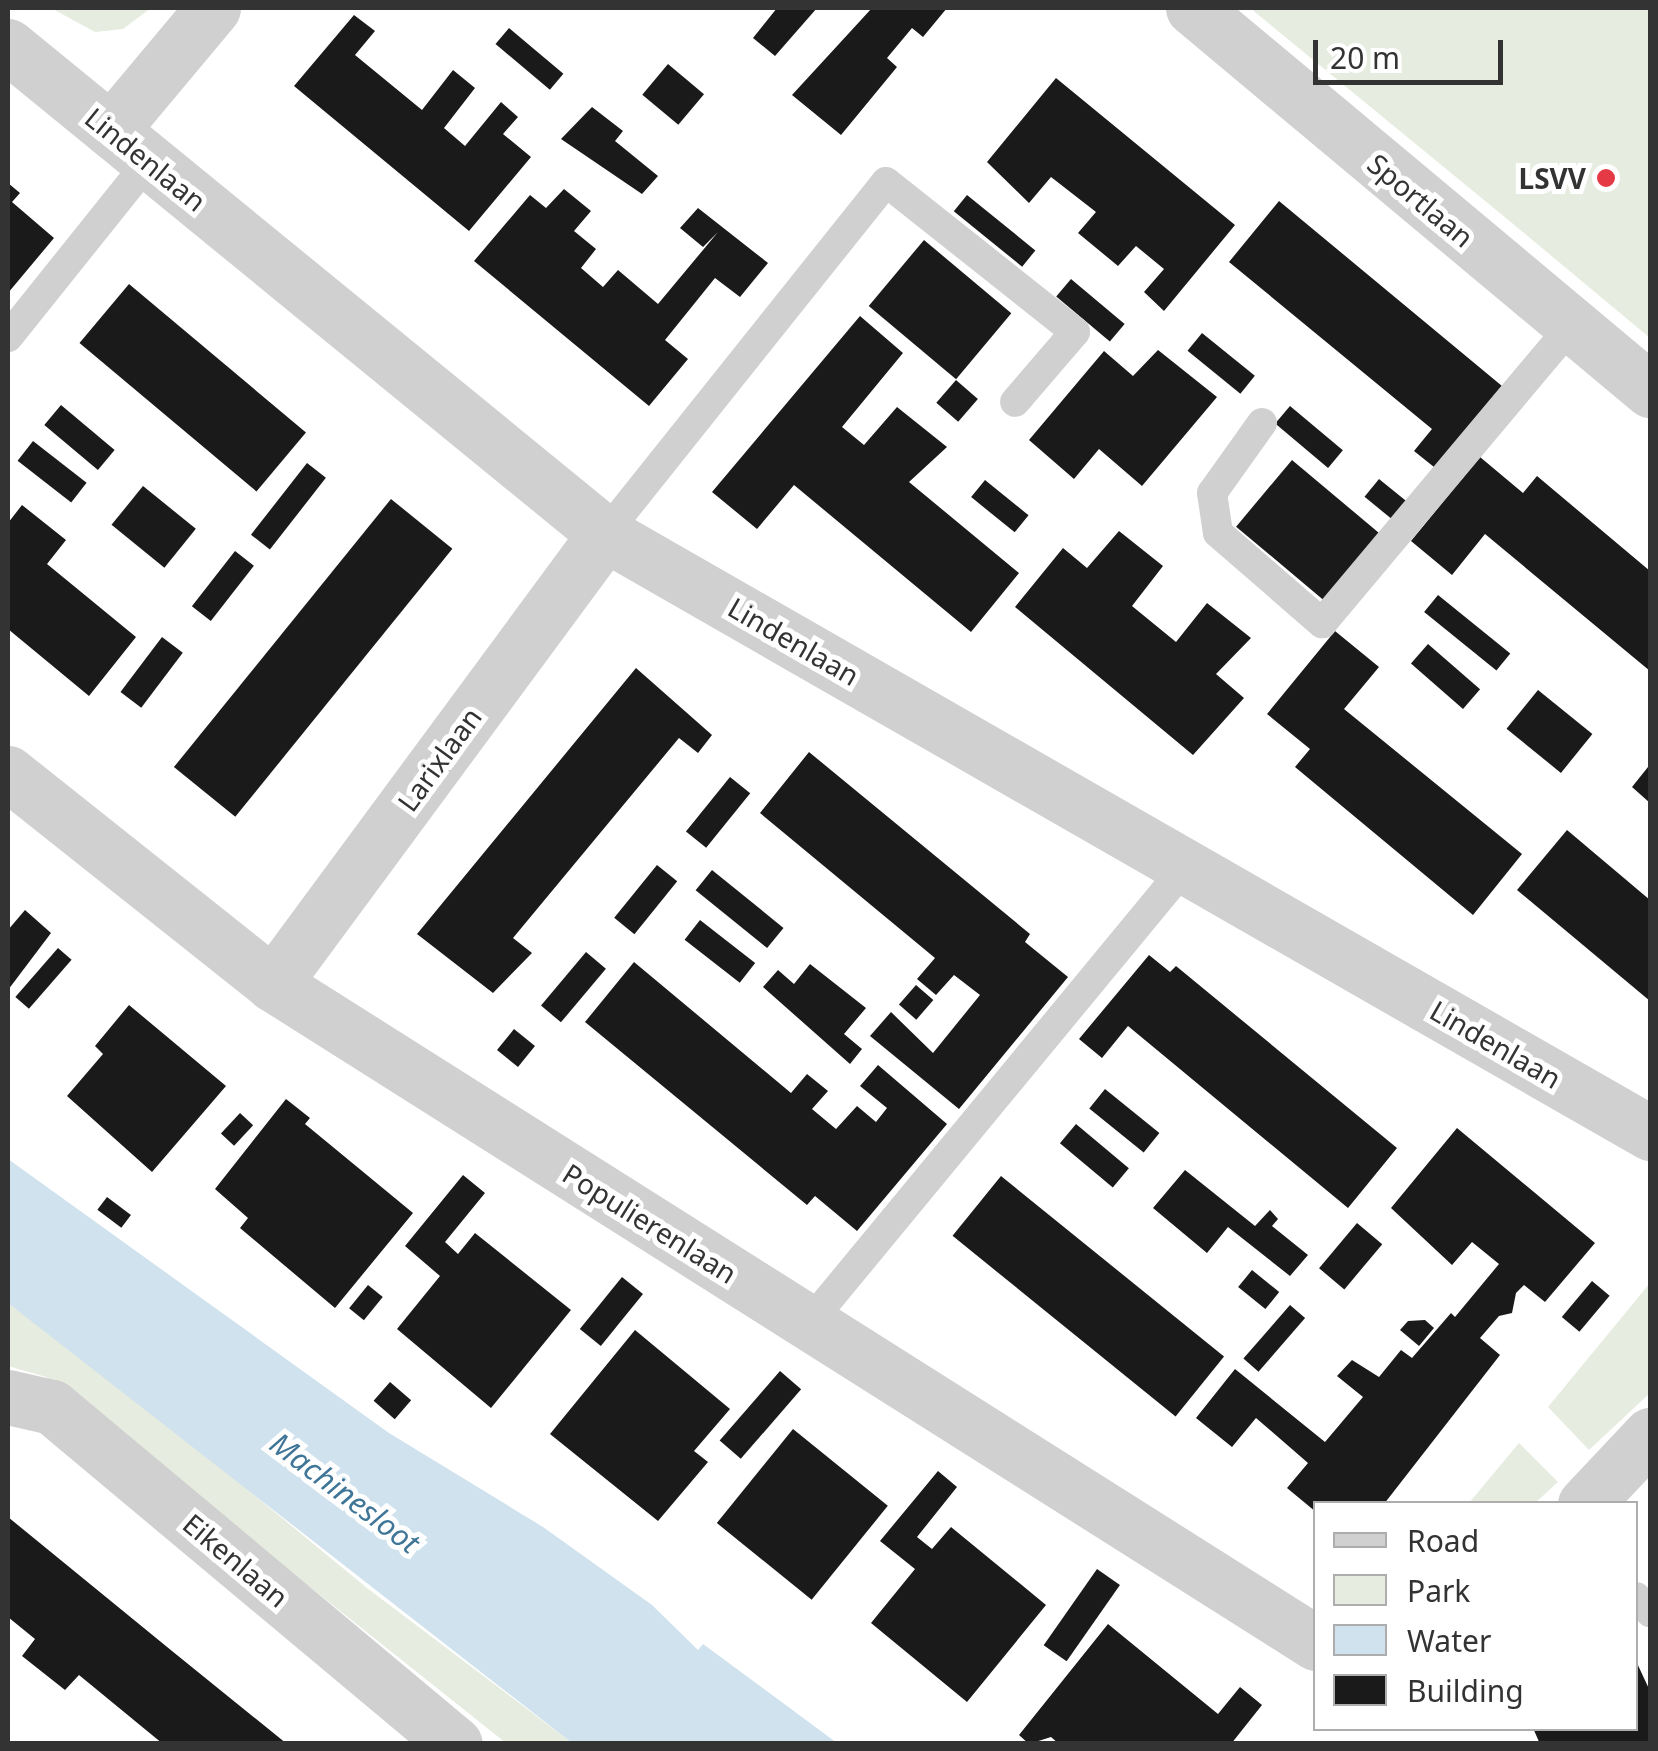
<!DOCTYPE html>
<html>
<head>
<meta charset="utf-8">
<style>
	body { margin:0 }
	#map { position:relative; width:1658px; height:1751px; overflow:hidden; background:#fff; font-family:"Noto Sans",sans-serif }
	div>[style] { position:absolute }
	[style*='--x'] { left:calc(var(--x)*1px); top:calc(var(--y)*1px); width:calc(var(--w)*1px); rotate:calc(var(--a)*1deg) }
	.green>* { inset:0; background:#e6ecdf }
	.water>* { inset:0; background:#cfe2ee }
	.building>* { inset:0; background:#1a1a1a; transform-origin:0 0 }
	.service>* { height:30px; margin:-15px; padding:0 15px; transform-origin:15px; border-radius:15px; background:#d0d0d0 }
	.minor>* { height:55px; margin:-27.5px; padding:0 27.5px; transform-origin:27.5px; border-radius:27.5px; background:#d0d0d0 }
	.dots>* { width:28px; height:28px; translate:-50% -50%; box-sizing:border-box; border:5px solid #fff; border-radius:50% }
	span { translate:-50% -50%; white-space:nowrap; text-align:center; line-height:1.15; -webkit-text-stroke:10px #fff; paint-order:stroke }
	.street-label { font-size:28px; color:#333 }
	.poi-label { font-size:28px; color:#333; font-weight:700 }
	.right { translate:-100% -50%; text-align:right }
	.water-label { font-size:30px; color:#3f7597; font-style:italic }
	.frame { position:absolute; inset:0; border:10px solid #333; pointer-events:none }
	.legend { position:absolute; left:1313px; top:1501px; width:325px; height:230px; box-sizing:border-box; background:#fff; border:2px solid #adadad; margin:0; padding:12px 18px; list-style:none; font-size:30px; color:#333 }
	.legend li { display:flex; align-items:center; gap:20px; height:50px }
	.legend b { width:50px; border:2px solid #adadad }
	.scale { position:absolute; left:1313px; top:40px; width:190px; height:45px; box-sizing:border-box; border:5px solid #333; border-top:0; padding-left:12px; font-size:30px; line-height:35px; white-space:nowrap; color:#333; -webkit-text-stroke:8px #fff; paint-order:stroke }
</style>
</head>
<body>
<div id="map">
	<div class="green">
		<i style="clip-path:polygon(51px 8px,151px 8px,123px 29px,95px 32px)"></i>
		<i style="clip-path:polygon(1250px 8px,1650px 8px,1650px 338px,1512px 223px)"></i>
		<i style="clip-path:polygon(1650px 1283px,1650px 1393px,1589px 1450px,1548px 1407px)"></i>
		<i style="clip-path:polygon(8px 1303px,101px 1369px,367px 1588px,572px 1743px,506px 1743px,46px 1377px,8px 1366px)"></i>
		<i style="clip-path:polygon(1519px 1443px,1558px 1482px,1535px 1503px,1469px 1503px)"></i>
	</div>
	<div class="water">
		<i style="clip-path:polygon(8px 1159px,389px 1433px,543px 1527px,652px 1605px,698px 1650px,703px 1644px,837px 1743px,572px 1743px,8px 1303px)"></i>
	</div>
	<div class="building">
		<i style="clip-path:polygon(777px 8px,817px 8px,775px 56px,753px 38px)"></i>
		<i style="clip-path:polygon(872px 8px,947px 8px,923px 37px,912px 28px,887px 58px,897px 67px,841px 135px,792px 95px)"></i>
		<i style="clip-path:polygon(354px 15px,375px 31px,355px 55px,422px 110px,453px 70px,475px 88px,444px 128px,465px 146px,501px 102px,518px 117px,503px 134px,531px 157px,469px 231px,294px 86px)"></i>
		<i style="left:509px;top:28px;width:71px;height:21px;rotate:40deg"></i>
		<i style="left:668px;top:64px;width:47px;height:40px;rotate:40deg"></i>
		<i style="clip-path:polygon(1056px 78px,1235px 225px,1164px 311px,1144px 292px,1164px 269px,1136px 246px,1118px 266px,1078px 233px,1096px 212px,1051px 177px,1029px 203px,987px 162px)"></i>
		<i style="clip-path:polygon(592px 107px,623px 131px,615px 141px,658px 176px,642px 194px,561px 139px)"></i>
		<i style="clip-path:polygon(8px 183px,20px 193px,12px 202px,54px 238px,8px 293px)"></i>
		<i style="clip-path:polygon(564px 189px,591px 211px,574px 231px,596px 249px,581px 268px,603px 287px,618px 270px,658px 304px,718px 232px,703px 247px,680px 228px,698px 208px,768px 263px,740px 297px,715px 278px,665px 340px,688px 359px,649px 406px,474px 261px,530px 195px,546px 208px)"></i>
		<i style="left:967px;top:195px;width:88px;height:21px;rotate:39deg"></i>
		<i style="clip-path:polygon(1279px 201px,1502px 386px,1434px 467px,1414px 451px,1432px 429px,1229px 262px)"></i>
		<i style="left:924px;top:240px;width:114px;height:86px;rotate:40deg"></i>
		<i style="left:1071px;top:279px;width:70px;height:23px;rotate:40deg"></i>
		<i style="left:129px;top:284px;width:231px;height:77px;rotate:40deg"></i>
		<i style="clip-path:polygon(860px 316px,903px 353px,842px 427px,864px 445px,897px 407px,947px 447px,909px 482px,1019px 573px,971px 632px,794px 485px,757px 529px,712px 492px)"></i>
		<i style="left:1202px;top:333px;width:68px;height:23px;rotate:39deg"></i>
		<i style="clip-path:polygon(1158px 350px,1217px 397px,1142px 486px,1099px 449px,1074px 479px,1029px 440px,1104px 351px,1133px 376px)"></i>
		<i style="left:956px;top:380px;width:29px;height:30px;rotate:41deg"></i>
		<i style="left:61px;top:405px;width:70px;height:26px;rotate:40deg"></i>
		<i style="left:1290px;top:406px;width:69px;height:23px;rotate:40deg"></i>
		<i style="left:33px;top:441px;width:68px;height:25px;rotate:38deg"></i>
		<i style="clip-path:polygon(1480px 457px,1523px 493px,1537px 476px,1650px 571px,1650px 671px,1485px 534px,1452px 575px,1411px 541px)"></i>
		<i style="left:1292px;top:460px;width:114px;height:87px;rotate:40deg"></i>
		<i style="left:307px;top:463px;width:24px;height:91px;rotate:38deg"></i>
		<i style="left:1379px;top:479px;width:35px;height:23px;rotate:39deg"></i>
		<i style="left:985px;top:480px;width:56px;height:22px;rotate:39deg"></i>
		<i style="left:143px;top:486px;width:68px;height:50px;rotate:39deg"></i>
		<i style="left:391px;top:499px;width:79px;height:345px;rotate:39deg"></i>
		<i style="clip-path:polygon(22px 505px,66px 540px,47px 564px,136px 637px,89px 696px,8px 629px,8px 523px)"></i>
		<i style="clip-path:polygon(1119px 531px,1163px 566px,1132px 606px,1176px 642px,1207px 603px,1251px 638px,1216px 674px,1244px 698px,1193px 755px,1015px 607px,1063px 548px,1087px 568px)"></i>
		<i style="left:235px;top:551px;width:24px;height:70px;rotate:38deg"></i>
		<i style="left:1438px;top:595px;width:93px;height:22px;rotate:39deg"></i>
		<i style="clip-path:polygon(1335px 631px,1379px 667px,1344px 709px,1522px 854px,1473px 915px,1295px 767px,1310px 749px,1267px 714px)"></i>
		<i style="left:162px;top:637px;width:26px;height:69px;rotate:37deg"></i>
		<i style="left:1428px;top:644px;width:69px;height:26px;rotate:41deg"></i>
		<i style="clip-path:polygon(636px 668px,712px 735px,698px 753px,679px 738px,513px 938px,532px 953px,493px 993px,417px 934px)"></i>
		<i style="left:1538px;top:690px;width:70px;height:50px;rotate:39deg"></i>
		<i style="clip-path:polygon(809px 752px,1030px 934px,1025px 942px,1068px 977px,959px 1109px,870px 1036px,891px 1012px,933px 1053px,980px 995px,954px 975px,936px 995px,917px 979px,935px 958px,760px 813px)"></i>
		<i style="clip-path:polygon(1648px 767px,1650px 769px,1650px 803px,1632px 787px)"></i>
		<i style="left:730px;top:777px;width:26px;height:70px;rotate:39deg"></i>
		<i style="clip-path:polygon(1567px 830px,1650px 900px,1650px 1001px,1517px 890px)"></i>
		<i style="left:657px;top:865px;width:26px;height:68px;rotate:39deg"></i>
		<i style="left:712px;top:870px;width:92px;height:26px;rotate:39deg"></i>
		<i style="clip-path:polygon(25px 910px,51px 933px,8px 990px,8px 930px)"></i>
		<i style="left:700px;top:920px;width:70px;height:25px;rotate:38deg"></i>
		<i style="left:58px;top:948px;width:18px;height:65px;rotate:41deg"></i>
		<i style="left:586px;top:952px;width:26px;height:70px;rotate:40deg"></i>
		<i style="clip-path:polygon(1149px 955px,1170px 972px,1176px 966px,1397px 1148px,1348px 1208px,1128px 1026px,1102px 1058px,1079px 1039px)"></i>
		<i style="clip-path:polygon(634px 962px,791px 1093px,807px 1074px,828px 1091px,812px 1109px,836px 1129px,857px 1106px,876px 1122px,887px 1108px,860px 1086px,878px 1065px,947px 1124px,857px 1231px,815px 1196px,807px 1205px,585px 1022px)"></i>
		<i style="clip-path:polygon(810px 964px,866px 1008px,844px 1034px,862px 1049px,850px 1064px,763px 987px,778px 970px,794px 984px)"></i>
		<i style="left:916px;top:985px;width:23px;height:26px;rotate:41deg"></i>
		<i style="clip-path:polygon(129px 1005px,226px 1086px,152px 1172px,67px 1096px,103px 1054px,95px 1046px)"></i>
		<i style="left:514px;top:1029px;width:27px;height:27px;rotate:39deg"></i>
		<i style="left:1105px;top:1089px;width:70px;height:25px;rotate:39deg"></i>
		<i style="clip-path:polygon(286px 1099px,310px 1118px,305px 1124px,413px 1213px,335px 1308px,240px 1228px,248px 1218px,215px 1189px)"></i>
		<i style="left:240px;top:1113px;width:18px;height:28px;rotate:43deg"></i>
		<i style="left:1076px;top:1124px;width:69px;height:25px;rotate:40deg"></i>
		<i style="clip-path:polygon(1457px 1128px,1595px 1243px,1545px 1302px,1524px 1285px,1516px 1293px,1512px 1313px,1499px 1316px,1480px 1338px,1500px 1355px,1384px 1504px,1316px 1504px,1316px 1512px,1287px 1488px,1308px 1463px,1256px 1418px,1232px 1447px,1196px 1418px,1235px 1369px,1325px 1442px,1363px 1397px,1337px 1376px,1352px 1360px,1379px 1377px,1401px 1350px,1412px 1358px,1451px 1313px,1455px 1317px,1499px 1264px,1472px 1242px,1452px 1265px,1391px 1208px)"></i>
		<i style="clip-path:polygon(1185px 1170px,1255px 1226px,1270px 1210px,1278px 1219px,1272px 1226px,1308px 1255px,1290px 1276px,1228px 1227px,1207px 1253px,1153px 1208px)"></i>
		<i style="clip-path:polygon(463px 1175px,485px 1193px,445px 1242px,458px 1254px,475px 1233px,571px 1310px,491px 1408px,397px 1329px,440px 1276px,405px 1246px)"></i>
		<i style="left:1001px;top:1176px;width:287px;height:77px;rotate:39deg"></i>
		<i style="left:107px;top:1197px;width:30px;height:16px;rotate:37deg"></i>
		<i style="left:1357px;top:1223px;width:33px;height:59px;rotate:40deg"></i>
		<i style="left:1252px;top:1270px;width:35px;height:22px;rotate:39deg"></i>
		<i style="left:622px;top:1277px;width:27px;height:67px;rotate:39deg"></i>
		<i style="left:1592px;top:1281px;width:23px;height:47px;rotate:40deg"></i>
		<i style="left:368px;top:1285px;width:19px;height:30px;rotate:39deg"></i>
		<i style="left:1290px;top:1305px;width:20px;height:71px;rotate:41deg"></i>
		<i style="clip-path:polygon(1425px 1320px,1434px 1328px,1419px 1346px,1400px 1330px,1408px 1321px)"></i>
		<i style="clip-path:polygon(635px 1330px,730px 1409px,694px 1451px,708px 1462px,658px 1521px,550px 1434px)"></i>
		<i style="left:780px;top:1371px;width:28px;height:92px;rotate:41deg"></i>
		<i style="left:390px;top:1382px;width:28px;height:25px;rotate:41deg"></i>
		<i style="left:793px;top:1429px;width:122px;height:121px;rotate:39deg"></i>
		<i style="clip-path:polygon(938px 1471px,957px 1487px,917px 1537px,932px 1549px,951px 1527px,1046px 1605px,967px 1702px,871px 1623px,915px 1569px,880px 1541px)"></i>
		<i style="clip-path:polygon(8px 1517px,172px 1651px,287px 1744px,163px 1744px,79px 1675px,65px 1690px,22px 1656px,35px 1639px,8px 1617px)"></i>
		<i style="left:1097px;top:1569px;width:28px;height:93px;rotate:35deg"></i>
		<i style="clip-path:polygon(1108px 1624px,1218px 1714px,1240px 1687px,1262px 1705px,1231px 1744px,1059px 1744px,1051px 1737px,1029px 1744px,1019px 1735px)"></i>
		<i style="clip-path:polygon(1636px 1661px,1650px 1691px,1650px 1744px,1540px 1744px,1533px 1728px,1636px 1728px)"></i>
	</div>
	<div class="service">
		<i style="--x:8;--y:337;--w:226;--a:-51.3"></i>
		<i style="--x:1262;--y:423;--w:86;--a:125.5"></i>
		<i style="--x:1212;--y:493;--w:40;--a:81.5"></i>
		<i style="--x:1218;--y:533;--w:138;--a:40.9"></i>
		<i style="--x:1322;--y:623;--w:388;--a:-50"></i>
		<i style="--x:605;--y:534;--w:450;--a:-51.4"></i>
		<i style="--x:886;--y:182;--w:241;--a:38.4"></i>
		<i style="--x:1075;--y:332;--w:92;--a:130.6"></i>
		<i style="--x:809;--y:1323;--w:594;--a:-50.47"></i>
		<i style="--x:1636;--y:1597;--w:21;--a:47"></i>
	</div>
	<div class="minor">
		<i style="--x:1193;--y:8;--w:596;--a:39.89"></i>
		<i style="--x:8;--y:46;--w:771;--a:39.26"></i>
		<i style="--x:605;--y:534;--w:1205;--a:29.82"></i>
		<i style="--x:111;--y:130;--w:159;--a:-50.1"></i>
		<i style="--x:8;--y:773;--w:339;--a:38.5"></i>
		<i style="--x:273;--y:984;--w:1234;--a:32.29"></i>
		<i style="--x:273;--y:984;--w:559;--a:-53.58"></i>
		<i style="--x:8;--y:1397;--w:45;--a:12.8"></i>
		<i style="--x:52;--y:1407;--w:525;--a:39.9"></i>
		<i style="--x:1585;--y:1504;--w:95;--a:-46.7"></i>
	</div>
	<div class="dots">
		<i style="left:1606px;top:178px;background:#e63946"></i>
	</div>
	<div class="street-label">
		<span style="left:146px;top:159px;rotate:39deg">Lindenlaan</span>
		<span style="left:1421px;top:200px;rotate:40deg">Sportlaan</span>
		<span style="left:794px;top:641px;rotate:30deg">Lindenlaan</span>
		<span style="left:439px;top:759px;rotate:-54deg">Larixlaan</span>
		<span style="left:1496px;top:1044px;rotate:30deg">Lindenlaan</span>
		<span style="left:650px;top:1223px;rotate:32deg">Populierenlaan</span>
		<span style="left:236px;top:1560px;rotate:40deg">Eikenlaan</span>
	</div>
	<div class="poi-label">
		<span class="right" style="left:1586px;top:178px">LSVV</span>
	</div>
	<div class="water-label">
		<span style="left:345px;top:1493px;rotate:37deg">Machinesloot</span>
	</div>
	<div class="frame"></div>
	<ul class="legend">
	<li><b style="height:12px;background:#d0d0d0"></b>Road</li>
	<li><b style="height:28px;background:#e6ecdf"></b>Park</li>
	<li><b style="height:28px;background:#cfe2ee"></b>Water</li>
	<li><b style="height:28px;background:#1a1a1a"></b>Building</li>
	</ul>
	<div class="scale">20 m</div>
</div>
</body>
</html>
